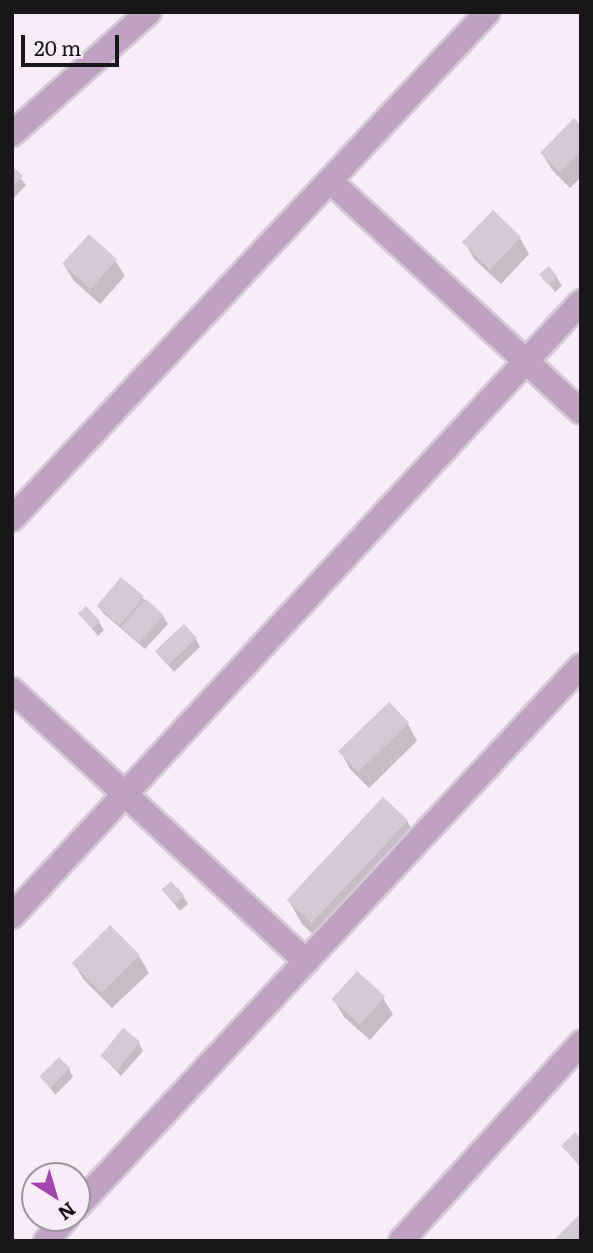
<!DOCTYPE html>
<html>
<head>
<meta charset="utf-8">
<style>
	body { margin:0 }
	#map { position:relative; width:593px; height:1253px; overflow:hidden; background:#f7ecf8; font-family:Literata,serif }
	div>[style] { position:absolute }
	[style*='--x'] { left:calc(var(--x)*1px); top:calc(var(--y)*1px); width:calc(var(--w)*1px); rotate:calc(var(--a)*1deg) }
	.shadow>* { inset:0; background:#0003 }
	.building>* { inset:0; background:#d4cad5; transform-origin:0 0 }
	.roads { filter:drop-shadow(2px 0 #d3cad4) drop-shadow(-2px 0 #d3cad4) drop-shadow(0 2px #d3cad4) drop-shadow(0 -2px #d3cad4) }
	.street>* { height:24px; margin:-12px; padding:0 12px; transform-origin:12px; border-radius:12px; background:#bfa1c2 }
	span { translate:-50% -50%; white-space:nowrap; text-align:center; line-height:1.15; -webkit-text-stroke:5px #f7ecf8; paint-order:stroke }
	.frame { position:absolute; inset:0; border:14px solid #191619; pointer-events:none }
	.north { position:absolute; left:21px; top:1162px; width:70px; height:70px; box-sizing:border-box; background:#f7ecf8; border:2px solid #9e969f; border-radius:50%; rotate:143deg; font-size:19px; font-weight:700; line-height:28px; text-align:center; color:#191619 }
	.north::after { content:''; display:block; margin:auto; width:24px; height:32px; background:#a345ae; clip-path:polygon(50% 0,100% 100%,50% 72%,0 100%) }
	.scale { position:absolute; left:21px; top:35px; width:98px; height:32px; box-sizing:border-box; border:4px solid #191619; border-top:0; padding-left:9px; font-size:21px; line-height:24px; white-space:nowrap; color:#191619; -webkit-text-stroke:5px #f7ecf8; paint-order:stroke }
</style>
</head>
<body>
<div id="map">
	<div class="shadow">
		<i style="clip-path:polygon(581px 127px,581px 177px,570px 188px,552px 170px,542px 153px)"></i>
		<i style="clip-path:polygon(12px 168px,26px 185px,12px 200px)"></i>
		<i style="clip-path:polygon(520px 238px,529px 254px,501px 284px,474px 259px,465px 243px)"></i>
		<i style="clip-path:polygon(115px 260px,125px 276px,100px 304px,74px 281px,64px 265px)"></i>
		<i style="clip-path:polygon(542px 275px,557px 278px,562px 286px,555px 292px)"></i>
		<i style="clip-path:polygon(121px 579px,163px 616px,168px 624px,145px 649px,103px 613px,98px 605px)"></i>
		<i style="clip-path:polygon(80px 614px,99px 622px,104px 630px,98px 636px)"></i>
		<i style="clip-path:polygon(196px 639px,200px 647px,174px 672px,158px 652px)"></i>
		<i style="clip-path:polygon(389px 705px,408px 724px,417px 741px,369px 788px,350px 769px,341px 752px)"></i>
		<i style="clip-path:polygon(407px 821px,420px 844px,325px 946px,302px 924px,289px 901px)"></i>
		<i style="clip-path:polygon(163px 890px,183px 896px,188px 904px,180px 911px)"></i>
		<i style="clip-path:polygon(110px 928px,139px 956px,149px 973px,112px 1008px,84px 980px,74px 964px)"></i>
		<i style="clip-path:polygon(383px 998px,393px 1014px,370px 1040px,344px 1017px,334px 1000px)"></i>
		<i style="clip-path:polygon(139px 1043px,143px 1051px,121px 1076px,101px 1055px)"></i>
		<i style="clip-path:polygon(69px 1069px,73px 1077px,55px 1095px,42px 1077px)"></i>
		<i style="clip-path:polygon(581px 1140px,581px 1168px,563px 1146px)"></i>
	</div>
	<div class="building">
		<i style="clip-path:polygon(574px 118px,581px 125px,581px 151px,560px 172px,540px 153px)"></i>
		<i style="clip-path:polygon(12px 166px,23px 176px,12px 187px)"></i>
		<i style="left:493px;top:210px;width:39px;height:45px;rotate:44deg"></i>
		<i style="left:89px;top:234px;width:38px;height:40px;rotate:42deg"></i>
		<i style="left:549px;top:266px;width:14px;height:13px;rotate:51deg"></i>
		<i style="left:121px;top:577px;width:30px;height:38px;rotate:40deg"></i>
		<i style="left:146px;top:599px;width:24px;height:37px;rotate:42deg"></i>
		<i style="left:86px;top:606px;width:21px;height:11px;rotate:47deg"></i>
		<i style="left:184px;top:624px;width:19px;height:40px;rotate:47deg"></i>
		<i style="left:389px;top:702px;width:29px;height:71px;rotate:46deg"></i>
		<i style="left:383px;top:797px;width:34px;height:141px;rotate:43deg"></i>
		<i style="left:171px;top:881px;width:19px;height:13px;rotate:47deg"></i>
		<i style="left:110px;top:925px;width:42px;height:54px;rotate:45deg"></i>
		<i style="left:357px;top:971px;width:38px;height:38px;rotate:42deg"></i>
		<i style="left:123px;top:1028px;width:22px;height:36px;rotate:39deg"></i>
		<i style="left:59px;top:1057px;width:16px;height:28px;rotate:45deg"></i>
		<i style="clip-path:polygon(575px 1132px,581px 1138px,581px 1166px,561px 1146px)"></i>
		<i style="clip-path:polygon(581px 1213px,581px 1241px,553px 1241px)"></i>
	</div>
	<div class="roads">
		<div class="street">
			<i style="--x:12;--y:134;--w:183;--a:-41.7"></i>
			<i style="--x:330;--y:181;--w:341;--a:42.6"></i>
			<i style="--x:12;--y:519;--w:695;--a:-46.81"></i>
			<i style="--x:12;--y:690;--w:400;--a:42.7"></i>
			<i style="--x:12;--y:916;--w:837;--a:-47.18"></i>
			<i style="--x:77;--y:1207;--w:739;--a:-47.03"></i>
			<i style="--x:46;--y:1241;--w:31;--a:-48"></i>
			<i style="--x:401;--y:1241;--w:268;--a:-47.7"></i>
		</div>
	</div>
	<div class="frame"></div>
	<div class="north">N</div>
	<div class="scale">20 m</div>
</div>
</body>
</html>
